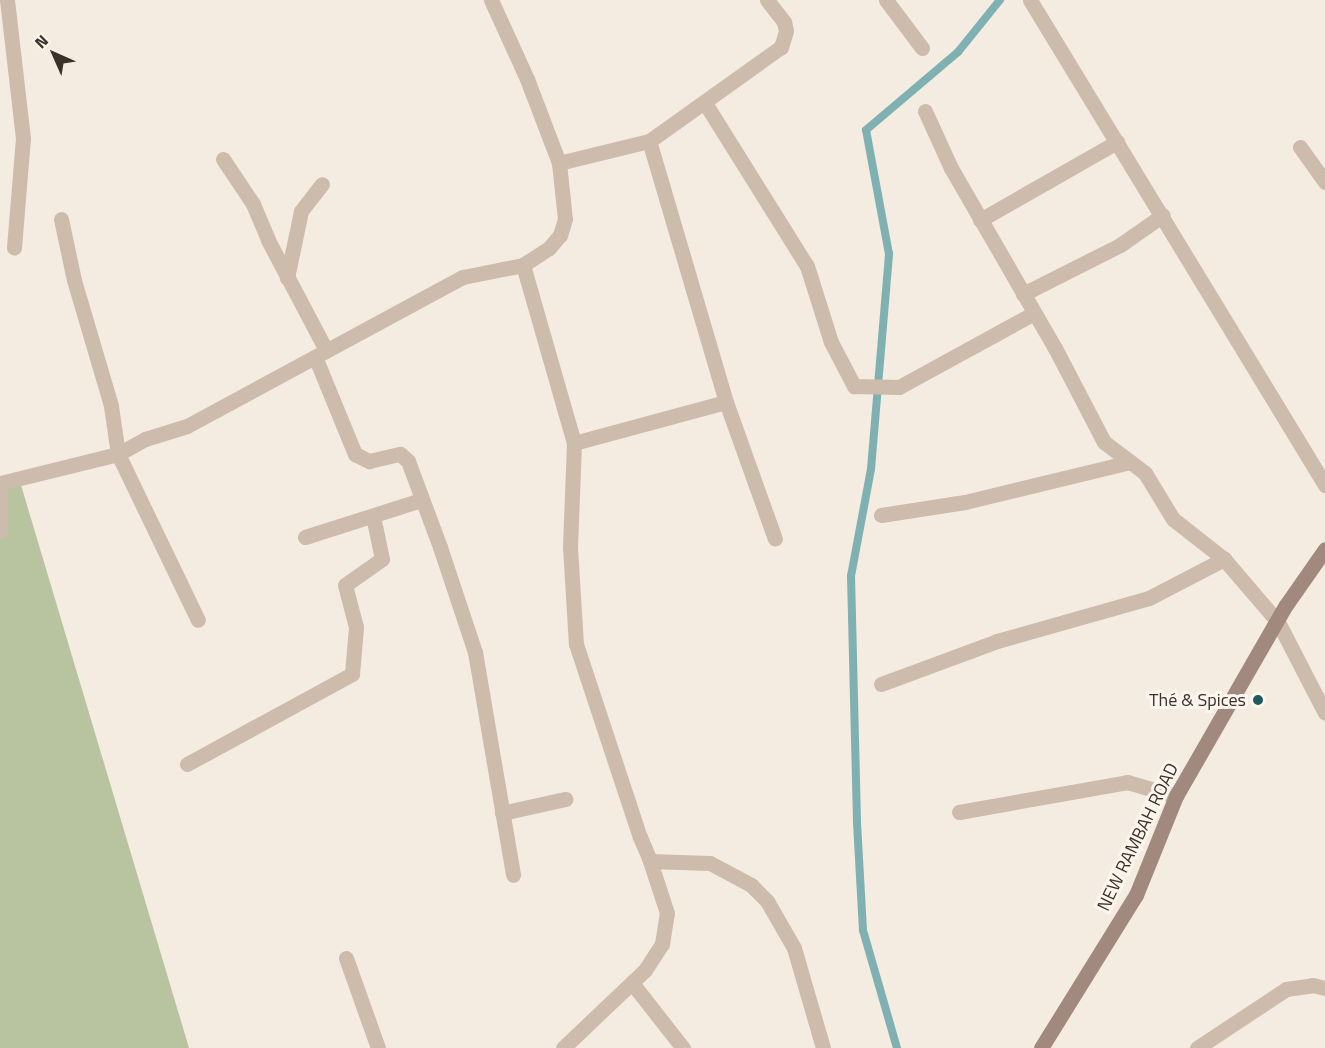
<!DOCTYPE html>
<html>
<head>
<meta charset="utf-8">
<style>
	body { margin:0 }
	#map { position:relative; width:1325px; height:1048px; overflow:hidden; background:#f4ebe1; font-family:"Titillium Web",sans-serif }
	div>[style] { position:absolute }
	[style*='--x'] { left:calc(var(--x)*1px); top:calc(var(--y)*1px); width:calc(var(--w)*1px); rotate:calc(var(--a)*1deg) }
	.green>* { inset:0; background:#b8c4a0 }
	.stream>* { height:8px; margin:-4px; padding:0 4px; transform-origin:4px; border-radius:4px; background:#7fb0b2 }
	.street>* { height:15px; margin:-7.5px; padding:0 7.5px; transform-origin:7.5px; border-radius:7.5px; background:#cdbbac }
	.secondary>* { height:15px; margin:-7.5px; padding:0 7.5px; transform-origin:7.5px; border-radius:7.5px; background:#a18a7d }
	.dots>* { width:16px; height:16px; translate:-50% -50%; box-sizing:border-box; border:3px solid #fbf5ee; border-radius:50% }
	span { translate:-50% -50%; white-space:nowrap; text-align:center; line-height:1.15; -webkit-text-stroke:6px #fbf5ee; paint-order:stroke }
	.poi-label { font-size:18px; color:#3b302b }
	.right { translate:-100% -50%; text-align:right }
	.street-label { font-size:18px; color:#3b302b }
	.north { position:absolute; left:24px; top:24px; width:60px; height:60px; -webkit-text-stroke:4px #fbf5ee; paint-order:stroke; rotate:315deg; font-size:16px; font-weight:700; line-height:24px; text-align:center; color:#3b302b }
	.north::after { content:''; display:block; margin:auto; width:21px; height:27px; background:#3b302b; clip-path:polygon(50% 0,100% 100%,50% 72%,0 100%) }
</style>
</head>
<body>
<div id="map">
	<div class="green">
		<i style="clip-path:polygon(18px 475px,189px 1048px,0 1048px,0 479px)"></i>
	</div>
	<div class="stream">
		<i style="--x:897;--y:1048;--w:123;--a:-106.1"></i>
		<i style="--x:863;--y:930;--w:109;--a:-93.2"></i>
		<i style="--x:857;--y:821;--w:245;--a:-91.4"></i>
		<i style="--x:851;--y:576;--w:109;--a:-79.4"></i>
		<i style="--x:871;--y:469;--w:216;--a:-85.2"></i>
		<i style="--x:889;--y:254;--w:126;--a:-100.5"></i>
		<i style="--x:866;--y:130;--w:121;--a:-40.3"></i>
		<i style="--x:958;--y:52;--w:67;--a:-51.1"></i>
	</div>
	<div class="street">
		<i style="--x:7;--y:0;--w:139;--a:83.4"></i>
		<i style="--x:23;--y:138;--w:110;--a:94.7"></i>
		<i style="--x:491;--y:0;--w:87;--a:65.5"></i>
		<i style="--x:527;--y:79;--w:90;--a:69.1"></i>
		<i style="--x:767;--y:0;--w:28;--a:52"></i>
		<i style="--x:784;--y:22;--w:9;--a:77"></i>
		<i style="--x:786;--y:31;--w:17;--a:107"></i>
		<i style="--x:781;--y:47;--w:162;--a:144.5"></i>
		<i style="--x:649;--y:141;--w:93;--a:166.3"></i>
		<i style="--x:559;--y:163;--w:56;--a:83.9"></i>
		<i style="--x:565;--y:219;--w:17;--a:107"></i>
		<i style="--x:560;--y:235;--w:17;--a:130"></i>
		<i style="--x:549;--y:248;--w:31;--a:147"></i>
		<i style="--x:523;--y:265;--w:185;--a:74"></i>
		<i style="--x:574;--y:443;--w:104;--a:92.2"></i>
		<i style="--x:570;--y:547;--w:97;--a:86.5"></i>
		<i style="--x:576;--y:644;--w:203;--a:71.7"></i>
		<i style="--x:640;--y:837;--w:26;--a:67"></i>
		<i style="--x:650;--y:861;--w:60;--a:1.9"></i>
		<i style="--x:710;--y:863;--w:47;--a:28.2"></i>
		<i style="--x:751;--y:885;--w:23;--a:45"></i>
		<i style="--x:767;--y:901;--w:54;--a:60.1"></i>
		<i style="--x:794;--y:948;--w:104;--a:73.8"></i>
		<i style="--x:886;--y:0;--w:60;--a:53.1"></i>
		<i style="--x:1030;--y:0;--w:568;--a:58.69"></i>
		<i style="--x:705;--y:103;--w:192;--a:58"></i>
		<i style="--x:807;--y:266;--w:80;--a:72.5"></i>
		<i style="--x:831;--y:342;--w:50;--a:62.4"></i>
		<i style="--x:854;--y:386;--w:45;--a:1.3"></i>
		<i style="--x:899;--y:387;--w:154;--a:-28.7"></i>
		<i style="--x:925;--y:111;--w:63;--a:65.5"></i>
		<i style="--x:951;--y:168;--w:208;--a:60"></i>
		<i style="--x:1055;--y:348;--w:106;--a:62.5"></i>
		<i style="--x:1104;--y:442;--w:51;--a:37.1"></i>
		<i style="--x:1145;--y:473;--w:54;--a:58.7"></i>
		<i style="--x:1173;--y:519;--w:65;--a:38.1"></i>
		<i style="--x:1300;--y:147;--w:43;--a:54.5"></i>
		<i style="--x:223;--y:159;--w:54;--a:56.3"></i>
		<i style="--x:253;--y:204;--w:39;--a:67"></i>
		<i style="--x:268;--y:240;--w:124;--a:62.2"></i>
		<i style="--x:61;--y:219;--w:62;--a:78"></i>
		<i style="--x:74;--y:280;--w:131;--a:73.6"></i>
		<i style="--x:111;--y:406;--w:49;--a:81.7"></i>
		<i style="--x:118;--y:454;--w:184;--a:64.3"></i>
		<i style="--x:980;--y:220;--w:158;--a:-29.7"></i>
		<i style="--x:287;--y:278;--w:68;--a:-78.2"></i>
		<i style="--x:301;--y:211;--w:34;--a:-52"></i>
		<i style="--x:1023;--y:294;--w:109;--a:-26.8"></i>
		<i style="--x:1120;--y:245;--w:52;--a:-34.9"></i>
		<i style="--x:316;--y:359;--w:103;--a:67.7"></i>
		<i style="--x:355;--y:454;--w:16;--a:27"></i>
		<i style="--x:369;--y:461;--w:32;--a:-13"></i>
		<i style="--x:400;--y:454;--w:11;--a:41"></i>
		<i style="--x:408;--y:461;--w:92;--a:69.6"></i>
		<i style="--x:440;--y:547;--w:111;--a:71.6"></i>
		<i style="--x:475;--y:652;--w:226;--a:80.3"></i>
		<i style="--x:726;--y:402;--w:145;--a:70.3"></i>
		<i style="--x:574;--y:443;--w:157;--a:-15.1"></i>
		<i style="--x:726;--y:402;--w:272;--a:-106.4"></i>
		<i style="--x:0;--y:483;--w:122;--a:-13.8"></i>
		<i style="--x:118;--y:454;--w:31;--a:-29"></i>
		<i style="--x:145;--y:439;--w:44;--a:-17.2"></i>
		<i style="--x:187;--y:426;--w:314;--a:-28.4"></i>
		<i style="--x:463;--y:277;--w:61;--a:-11.3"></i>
		<i style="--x:0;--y:488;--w:43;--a:90"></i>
		<i style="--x:881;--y:515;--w:85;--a:-8.8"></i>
		<i style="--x:965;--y:502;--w:170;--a:-13.6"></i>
		<i style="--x:305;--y:537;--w:122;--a:-17.7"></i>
		<i style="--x:881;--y:684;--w:124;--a:-20.3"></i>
		<i style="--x:997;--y:641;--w:158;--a:-15.8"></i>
		<i style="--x:1149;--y:598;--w:85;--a:-27.5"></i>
		<i style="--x:1224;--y:559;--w:83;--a:49.4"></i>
		<i style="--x:1278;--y:622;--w:102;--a:62.7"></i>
		<i style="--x:187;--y:764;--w:188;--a:-28.6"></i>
		<i style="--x:352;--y:674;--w:47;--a:-85.1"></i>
		<i style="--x:356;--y:627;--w:43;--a:-104.7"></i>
		<i style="--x:345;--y:585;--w:45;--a:-35.1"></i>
		<i style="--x:382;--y:559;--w:44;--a:-101.8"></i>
		<i style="--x:959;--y:812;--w:171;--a:-10.1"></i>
		<i style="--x:1127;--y:782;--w:51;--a:15.9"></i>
		<i style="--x:502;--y:813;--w:65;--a:-12.5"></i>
		<i style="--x:346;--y:958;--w:96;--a:70.4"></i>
		<i style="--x:632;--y:983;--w:83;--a:51.9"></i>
		<i style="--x:563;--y:1048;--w:113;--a:-43.6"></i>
		<i style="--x:645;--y:970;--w:31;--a:-57"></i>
		<i style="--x:662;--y:944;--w:31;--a:-81"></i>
		<i style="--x:667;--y:913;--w:55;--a:-108.1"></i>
		<i style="--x:1197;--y:1048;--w:107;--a:-33.5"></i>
		<i style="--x:1286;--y:989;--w:27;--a:-8"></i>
		<i style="--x:1313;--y:985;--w:12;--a:14"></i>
	</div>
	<div class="secondary">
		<i style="--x:1041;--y:1048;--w:180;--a:-58.2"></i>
		<i style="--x:1136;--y:895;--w:107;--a:-68"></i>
		<i style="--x:1176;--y:796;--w:220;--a:-60.1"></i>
		<i style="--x:1286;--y:605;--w:68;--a:-55.1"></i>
	</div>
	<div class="dots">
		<i style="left:1258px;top:700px;background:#1f5a5e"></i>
	</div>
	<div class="poi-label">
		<span class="right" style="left:1246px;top:700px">Thé &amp; Spices</span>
	</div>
	<div class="street-label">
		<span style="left:1138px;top:837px;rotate:-64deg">NEW RAMBAH ROAD</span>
	</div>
	<div class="north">N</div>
</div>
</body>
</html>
